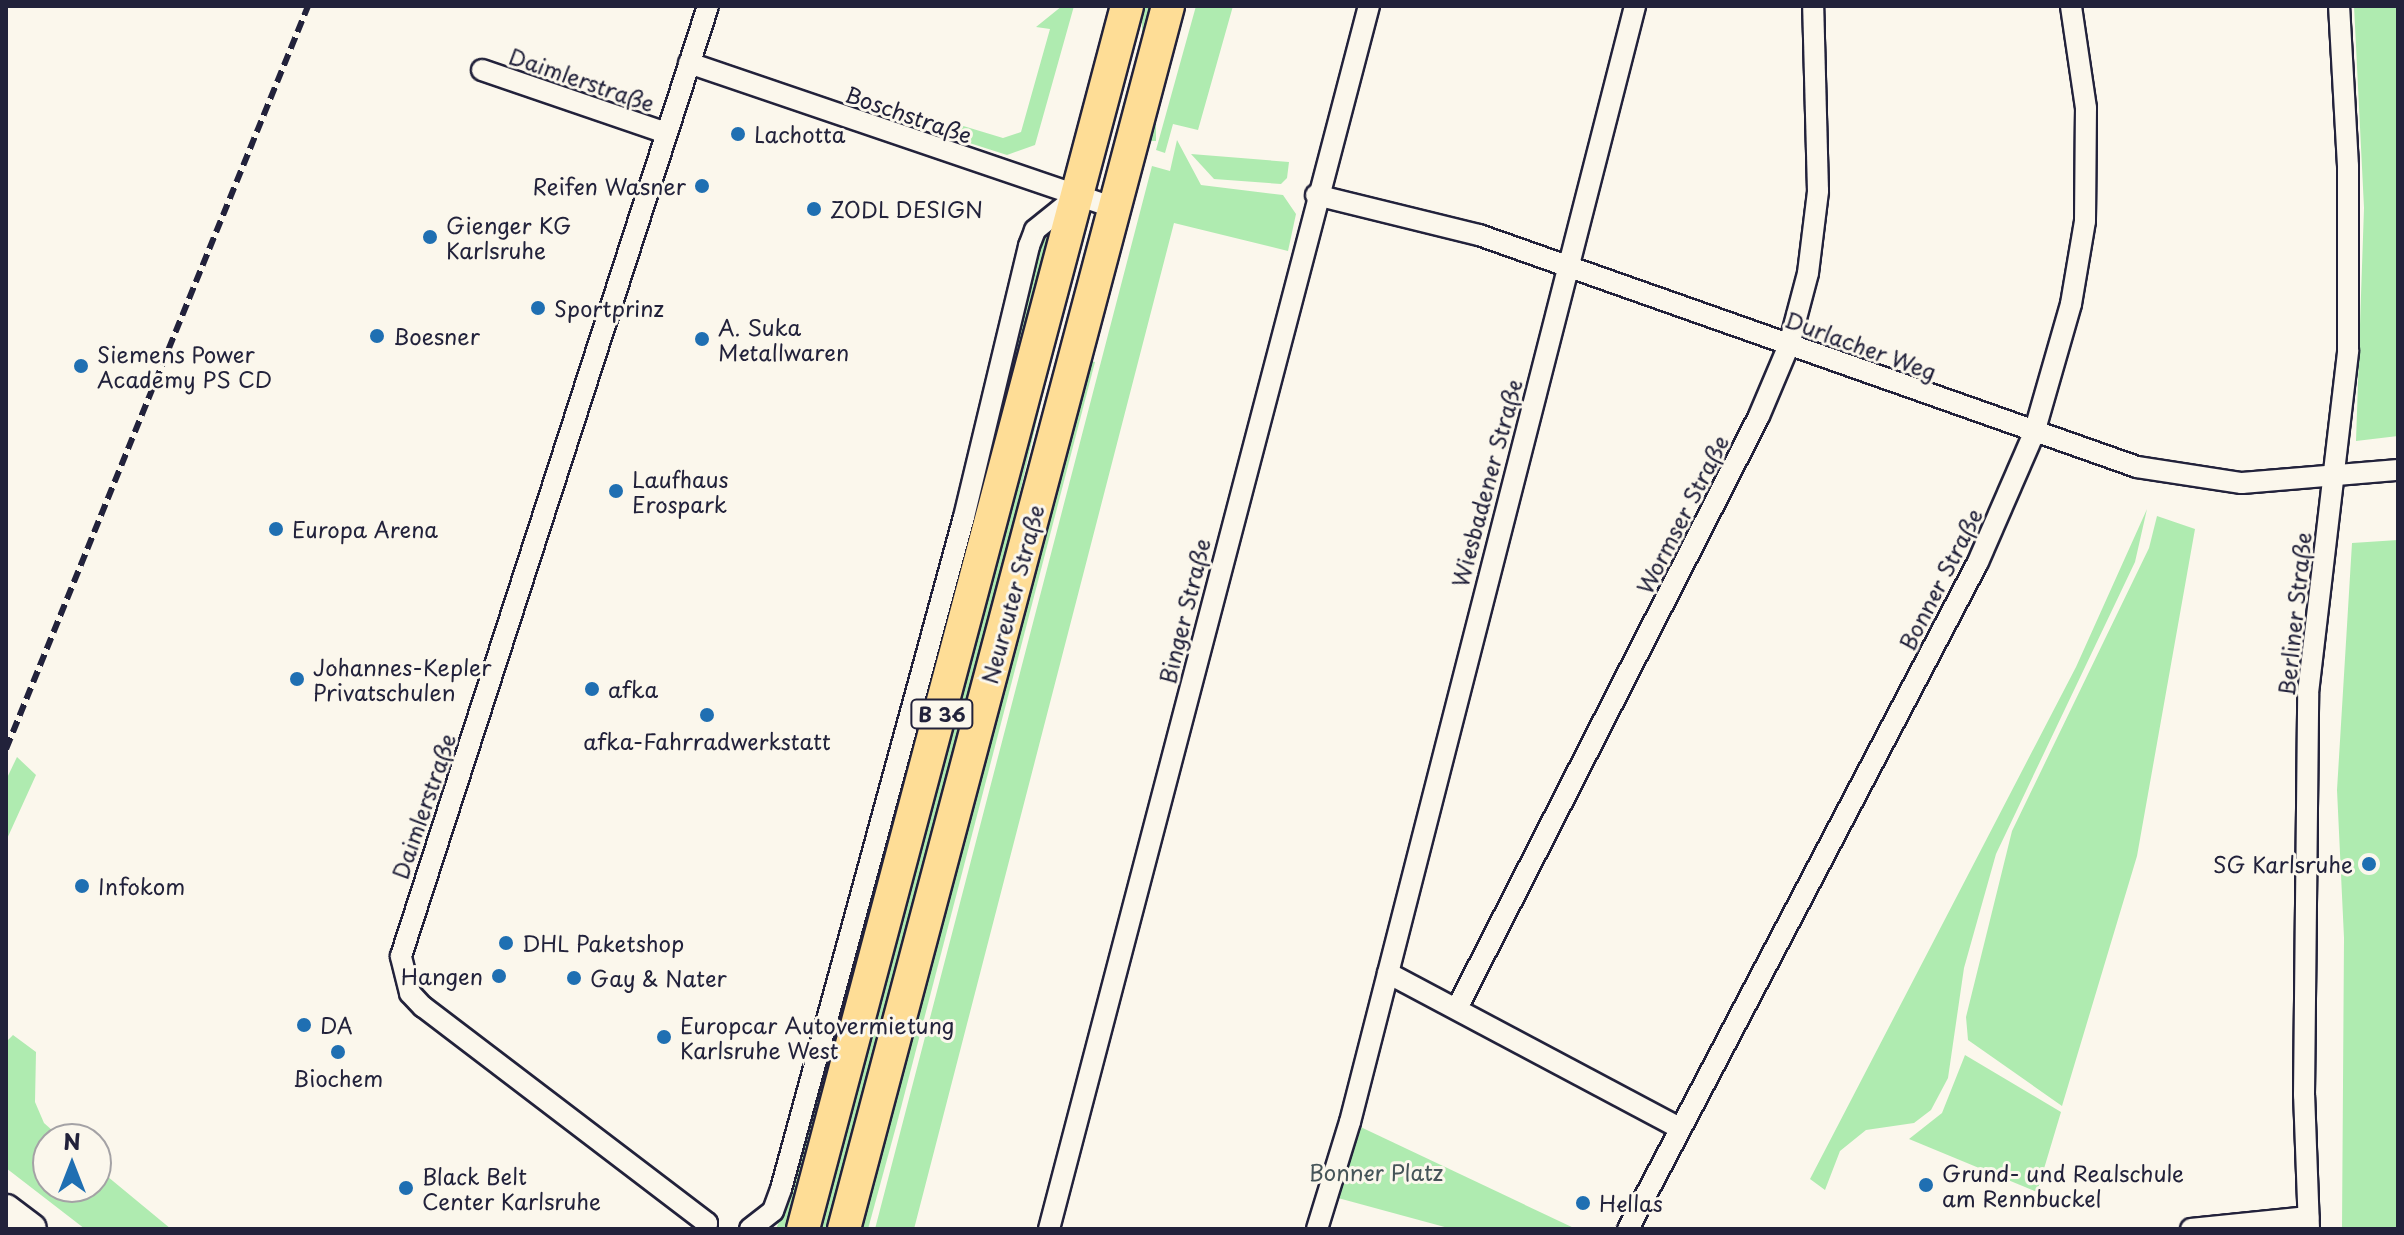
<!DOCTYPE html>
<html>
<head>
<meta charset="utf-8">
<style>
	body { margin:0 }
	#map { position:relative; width:2404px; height:1235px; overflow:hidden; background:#fbf7ec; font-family:"Playpen Sans",sans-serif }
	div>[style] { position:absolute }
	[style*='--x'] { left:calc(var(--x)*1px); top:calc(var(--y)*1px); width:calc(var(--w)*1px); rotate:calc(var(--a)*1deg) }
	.green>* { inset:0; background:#afebb0; transform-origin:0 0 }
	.roads { filter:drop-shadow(2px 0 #22223b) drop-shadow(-2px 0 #22223b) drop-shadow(0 2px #22223b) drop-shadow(0 -2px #22223b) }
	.minor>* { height:20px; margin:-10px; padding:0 10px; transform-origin:10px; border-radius:10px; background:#fbf7ec }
	.secondary>* { height:30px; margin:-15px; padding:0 15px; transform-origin:15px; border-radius:15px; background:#fbf7ec }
	.primary>* { height:32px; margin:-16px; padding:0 16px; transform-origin:16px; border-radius:16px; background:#fedd96 }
	.rail>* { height:6px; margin-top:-3px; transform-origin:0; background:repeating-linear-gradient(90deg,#22223b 0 12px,transparent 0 18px) }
	.dots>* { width:22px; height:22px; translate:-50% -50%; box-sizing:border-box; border:4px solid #fbf7ec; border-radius:50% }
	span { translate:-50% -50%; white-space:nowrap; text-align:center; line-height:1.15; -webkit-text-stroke:6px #fbf7ec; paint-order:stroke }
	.shield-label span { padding:2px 6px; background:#fbf7ec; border:2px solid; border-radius:6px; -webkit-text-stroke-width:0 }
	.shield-label { font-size:20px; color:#22223b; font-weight:700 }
	.street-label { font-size:22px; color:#22223b }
	.poi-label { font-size:22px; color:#22223b }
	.left { translate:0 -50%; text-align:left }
	.right { translate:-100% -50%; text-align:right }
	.park-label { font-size:22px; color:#455458 }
	.frame { position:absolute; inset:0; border:8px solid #22223b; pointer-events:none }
	.north { position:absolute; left:32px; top:1123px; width:80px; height:80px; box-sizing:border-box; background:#fbf7ec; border:2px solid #a4a2a5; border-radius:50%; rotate:0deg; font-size:22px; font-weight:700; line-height:32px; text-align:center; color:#22223b }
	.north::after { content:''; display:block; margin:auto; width:28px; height:36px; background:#1f6fb2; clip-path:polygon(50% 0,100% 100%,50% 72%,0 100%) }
</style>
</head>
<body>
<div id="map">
	<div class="green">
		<i style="clip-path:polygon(1062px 6px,1074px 6px,1035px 145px,1007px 155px,957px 139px,960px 125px,1003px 138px,1021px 132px,1050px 29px,1036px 27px)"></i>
		<i style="left:1142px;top:6px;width:14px;height:135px"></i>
		<i style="clip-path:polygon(1196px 6px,1233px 6px,1198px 130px,1173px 124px,1165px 153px,1156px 150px)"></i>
		<i style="clip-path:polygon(2354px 6px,2398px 6px,2398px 436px,2356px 441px,2364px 208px)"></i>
		<i style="clip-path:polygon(1177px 140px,1201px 185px,1283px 195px,1296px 214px,1288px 251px,1174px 223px,914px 1229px,875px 1229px,1152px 166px,1170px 171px)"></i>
		<i style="clip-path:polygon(1191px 154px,1289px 162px,1287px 178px,1281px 184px,1214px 179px)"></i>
		<i style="clip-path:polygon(1048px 233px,1053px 235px,794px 1229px,776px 1229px,794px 1185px,1038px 237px)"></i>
		<i style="clip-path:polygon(1080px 236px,980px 663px,833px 1229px,817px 1229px)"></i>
		<i style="clip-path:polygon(1087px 360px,1095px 362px,897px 1123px,868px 1229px,860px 1229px)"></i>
		<i style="clip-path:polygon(2147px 509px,2135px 562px,1996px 854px,1964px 968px,1948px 1078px,1931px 1110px,1914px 1123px,1866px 1130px,1840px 1151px,1825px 1190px,1810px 1179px,2076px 667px)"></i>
		<i style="clip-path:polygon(2157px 516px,2195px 529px,2137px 856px,2062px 1106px,1968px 1040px,1966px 1017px,2012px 831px,2149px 548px)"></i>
		<i style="clip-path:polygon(2398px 540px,2398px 1229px,2342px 1229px,2344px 938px,2337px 790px,2352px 543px)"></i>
		<i style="clip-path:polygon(17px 757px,36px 775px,6px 841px,6px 780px)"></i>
		<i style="clip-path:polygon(13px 1035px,36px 1052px,35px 1102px,44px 1123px,62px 1139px,48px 1139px,48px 1187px,96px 1187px,96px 1167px,171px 1229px,85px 1229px,6px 1168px,6px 1042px)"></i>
		<i style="clip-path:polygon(1965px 1055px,2061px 1112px,2037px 1192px,1909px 1139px,1942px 1113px)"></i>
		<i style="clip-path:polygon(1350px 1122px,1576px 1229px,1452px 1229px,1327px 1195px)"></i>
	</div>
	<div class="roads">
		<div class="minor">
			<i style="--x:689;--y:63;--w:448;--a:18.8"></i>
			<i style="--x:482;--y:70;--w:194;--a:18.9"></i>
			<i style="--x:1316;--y:195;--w:168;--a:13.8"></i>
			<i style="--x:1479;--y:235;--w:698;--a:19.42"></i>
			<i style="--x:2137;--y:467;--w:106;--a:8.7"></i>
			<i style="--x:2242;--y:483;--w:157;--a:-4.8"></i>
			<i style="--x:1388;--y:973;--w:331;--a:28"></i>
			<i style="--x:1457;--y:1008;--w:665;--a:-62.97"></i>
			<i style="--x:1759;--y:416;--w:77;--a:-67.1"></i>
			<i style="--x:1789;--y:345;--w:74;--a:-75.2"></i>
			<i style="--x:1808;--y:273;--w:83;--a:-83"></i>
			<i style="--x:1818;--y:191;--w:185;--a:-91.5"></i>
			<i style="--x:706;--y:1229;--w:6;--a:-81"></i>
			<i style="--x:707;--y:1223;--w:357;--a:-142.7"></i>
			<i style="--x:423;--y:1007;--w:19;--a:-133"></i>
			<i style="--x:410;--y:993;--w:38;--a:-104"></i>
			<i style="--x:401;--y:956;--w:998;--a:-72.09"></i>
			<i style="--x:750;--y:1229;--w:29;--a:-38"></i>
			<i style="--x:773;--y:1211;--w:23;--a:-70"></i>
			<i style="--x:781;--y:1189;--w:696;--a:-74.77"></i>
			<i style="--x:964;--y:517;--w:279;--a:-76.5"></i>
			<i style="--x:1029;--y:246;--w:17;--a:-69"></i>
			<i style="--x:1035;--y:230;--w:53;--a:-38.8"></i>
			<i style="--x:1049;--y:1229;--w:1264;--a:-75.34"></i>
			<i style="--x:1317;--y:1229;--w:112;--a:-72.9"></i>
			<i style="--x:1350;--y:1122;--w:1152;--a:-75.67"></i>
			<i style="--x:1628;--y:1229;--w:753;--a:-62.31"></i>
			<i style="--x:1978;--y:562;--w:141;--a:-66.5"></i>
			<i style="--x:2034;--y:433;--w:134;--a:-74"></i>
			<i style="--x:2071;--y:304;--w:84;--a:-80.4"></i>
			<i style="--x:2085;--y:221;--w:113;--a:-89.5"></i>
			<i style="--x:2086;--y:108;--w:103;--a:-98.4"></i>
			<i style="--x:2191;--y:1229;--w:118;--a:-5.9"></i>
			<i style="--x:2309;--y:1229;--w:134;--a:-92.1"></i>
			<i style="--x:2304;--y:1095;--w:402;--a:-89.4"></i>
			<i style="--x:2308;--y:693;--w:345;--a:-83.3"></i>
			<i style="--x:2348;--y:350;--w:184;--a:-90"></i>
			<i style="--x:2348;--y:166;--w:160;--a:-93.2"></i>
		</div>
		<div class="secondary">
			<i style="--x:6;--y:1210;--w:31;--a:37"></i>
		</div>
		<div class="primary">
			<i style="--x:803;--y:1229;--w:1265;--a:-75.16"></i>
			<i style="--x:844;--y:1229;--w:1265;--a:-75.16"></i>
		</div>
	</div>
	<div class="rail">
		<i style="--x:6;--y:749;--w:802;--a:-67.88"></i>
	</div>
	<div class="dots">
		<i style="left:738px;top:134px;background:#1f6fb2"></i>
		<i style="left:702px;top:186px;background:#1f6fb2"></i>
		<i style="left:814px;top:209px;background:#1f6fb2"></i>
		<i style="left:430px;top:237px;background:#1f6fb2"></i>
		<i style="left:538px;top:308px;background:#1f6fb2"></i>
		<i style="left:377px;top:336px;background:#1f6fb2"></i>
		<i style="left:702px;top:339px;background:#1f6fb2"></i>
		<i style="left:81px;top:366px;background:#1f6fb2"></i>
		<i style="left:616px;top:491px;background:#1f6fb2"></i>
		<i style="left:276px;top:529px;background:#1f6fb2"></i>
		<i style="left:297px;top:679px;background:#1f6fb2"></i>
		<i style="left:592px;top:689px;background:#1f6fb2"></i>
		<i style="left:707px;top:715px;background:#1f6fb2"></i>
		<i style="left:2369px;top:864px;background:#1f6fb2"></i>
		<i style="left:82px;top:886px;background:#1f6fb2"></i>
		<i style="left:506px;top:943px;background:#1f6fb2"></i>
		<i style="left:499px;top:976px;background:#1f6fb2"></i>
		<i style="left:574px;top:978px;background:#1f6fb2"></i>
		<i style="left:304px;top:1025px;background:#1f6fb2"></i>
		<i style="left:664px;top:1037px;background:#1f6fb2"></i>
		<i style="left:338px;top:1052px;background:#1f6fb2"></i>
		<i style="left:1926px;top:1185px;background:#1f6fb2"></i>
		<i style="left:406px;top:1188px;background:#1f6fb2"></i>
		<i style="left:1583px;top:1203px;background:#1f6fb2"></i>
	</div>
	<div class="shield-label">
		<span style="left:942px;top:714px">B 36</span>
	</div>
	<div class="street-label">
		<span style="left:582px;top:79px;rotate:19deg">Daimlerstraße</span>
		<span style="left:909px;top:114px;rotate:19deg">Boschstraße</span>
		<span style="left:1861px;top:345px;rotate:20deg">Durlacher Weg</span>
		<span style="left:1486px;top:483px;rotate:-75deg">Wiesbadener Straße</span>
		<span style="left:1682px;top:514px;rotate:-63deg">Wormser Straße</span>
		<span style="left:1940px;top:579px;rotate:-63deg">Bonner Straße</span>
		<span style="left:1012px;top:594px;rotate:-75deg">Neureuter Straße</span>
		<span style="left:1184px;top:611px;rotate:-76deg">Binger Straße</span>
		<span style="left:2294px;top:614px;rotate:-84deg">Berliner Straße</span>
		<span style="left:423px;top:806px;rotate:-71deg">Daimlerstraße</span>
	</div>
	<div class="poi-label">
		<span class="left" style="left:754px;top:134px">Lachotta</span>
		<span class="right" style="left:686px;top:186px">Reifen Wasner</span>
		<span class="left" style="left:830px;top:209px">ZODL DESIGN</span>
		<span class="left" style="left:446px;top:237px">Gienger KG<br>Karlsruhe</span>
		<span class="left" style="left:554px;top:308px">Sportprinz</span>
		<span class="left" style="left:718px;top:339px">A. Suka<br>Metallwaren</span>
		<span class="left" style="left:393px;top:336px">Boesner</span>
		<span class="left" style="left:97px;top:366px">Siemens Power<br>Academy PS CD</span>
		<span class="left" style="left:632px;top:491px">Laufhaus<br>Erospark</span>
		<span class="left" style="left:292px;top:529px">Europa Arena</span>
		<span class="left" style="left:313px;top:679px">Johannes-Kepler<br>Privatschulen</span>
		<span class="left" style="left:608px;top:689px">afka</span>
		<span style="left:707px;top:741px">afka-Fahrradwerkstatt</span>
		<span class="right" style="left:2353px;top:864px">SG Karlsruhe</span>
		<span class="left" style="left:98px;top:886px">Infokom</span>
		<span class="left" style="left:522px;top:943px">DHL Paketshop</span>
		<span class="right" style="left:483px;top:976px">Hangen</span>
		<span class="left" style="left:590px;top:978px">Gay &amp; Nater</span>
		<span class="left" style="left:680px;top:1037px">Europcar Autovermietung<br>Karlsruhe West</span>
		<span class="left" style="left:320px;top:1025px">DA</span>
		<span style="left:338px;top:1078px">Biochem</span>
		<span class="left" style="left:1942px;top:1185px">Grund- und Realschule<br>am Rennbuckel</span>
		<span class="left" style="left:422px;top:1188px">Black Belt<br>Center Karlsruhe</span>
		<span class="left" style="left:1599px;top:1203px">Hellas</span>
	</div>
	<div class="park-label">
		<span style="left:1376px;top:1172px">Bonner Platz</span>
	</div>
	<div class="frame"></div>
	<div class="north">N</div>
</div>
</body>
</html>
